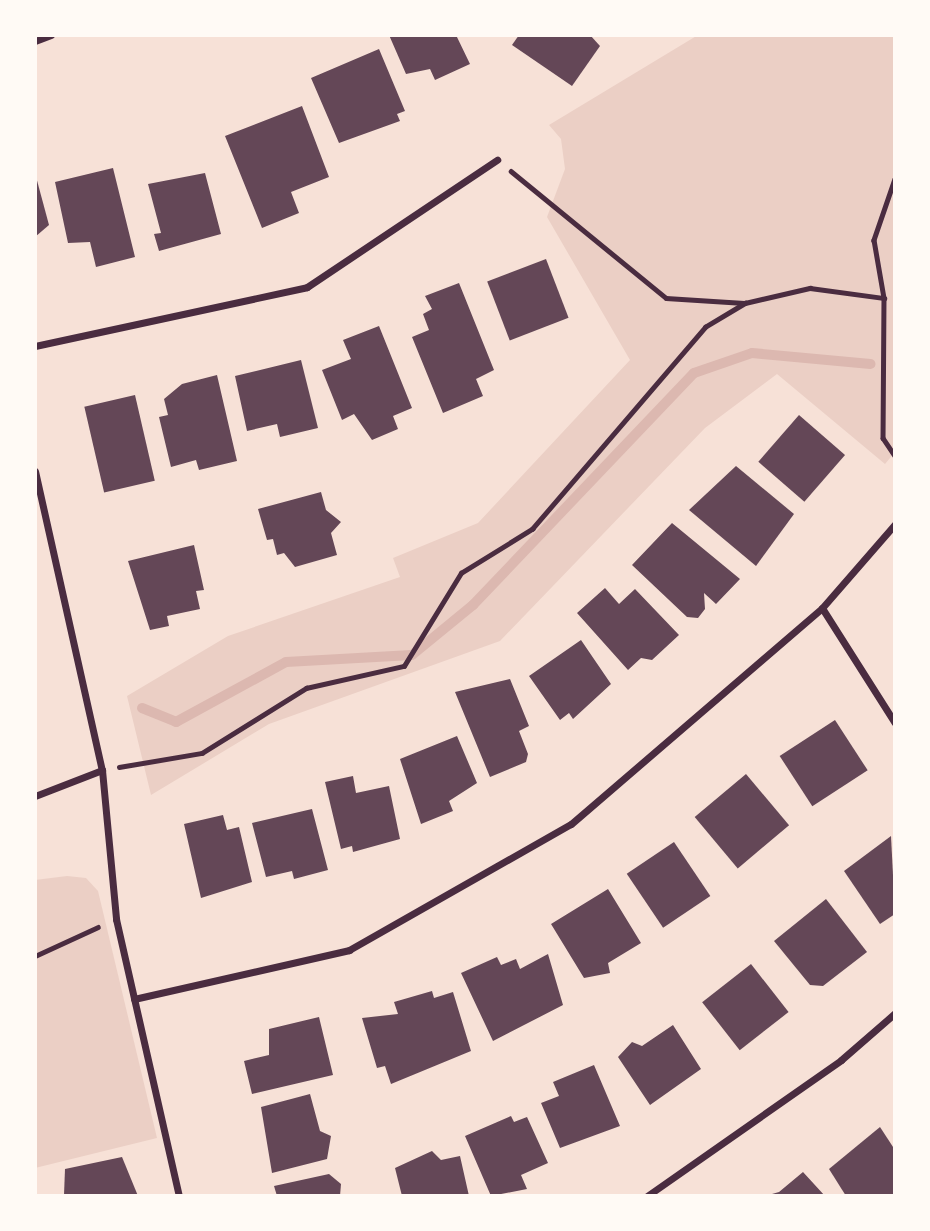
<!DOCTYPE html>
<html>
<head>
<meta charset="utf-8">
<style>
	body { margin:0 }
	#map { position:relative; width:930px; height:1231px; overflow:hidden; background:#f7e1d7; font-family:"Noto Sans",sans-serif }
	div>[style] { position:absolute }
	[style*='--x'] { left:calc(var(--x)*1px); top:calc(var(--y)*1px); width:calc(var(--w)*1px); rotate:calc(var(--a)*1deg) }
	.green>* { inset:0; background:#ebcfc5 }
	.stream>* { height:10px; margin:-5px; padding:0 5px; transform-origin:5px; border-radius:5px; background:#dcb8b0 }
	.building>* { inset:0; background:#644757; transform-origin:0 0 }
	.path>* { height:4.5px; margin:-2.25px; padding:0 2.25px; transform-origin:2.25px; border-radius:2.25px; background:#4a2c40 }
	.minor>* { height:7px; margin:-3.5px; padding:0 3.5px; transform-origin:3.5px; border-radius:3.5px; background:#4a2c40 }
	span { translate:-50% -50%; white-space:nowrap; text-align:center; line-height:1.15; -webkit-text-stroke:7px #fffaf5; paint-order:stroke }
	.frame { position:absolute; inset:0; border:37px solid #fffaf5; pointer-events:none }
</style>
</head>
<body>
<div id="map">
	<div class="green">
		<i style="clip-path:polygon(698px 35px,895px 35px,895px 452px,885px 464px,777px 374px,705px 428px,500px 641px,269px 724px,151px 795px,127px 696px,228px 636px,400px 577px,393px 558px,478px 523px,630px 360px,547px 217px,565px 169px,561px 139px,549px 125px)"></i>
		<i style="clip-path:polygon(67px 876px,86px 878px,98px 891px,157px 1138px,35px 1168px,35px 880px)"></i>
	</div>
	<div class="stream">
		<i style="--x:142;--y:708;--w:37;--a:22"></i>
		<i style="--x:176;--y:722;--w:125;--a:-28.6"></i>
		<i style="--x:286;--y:662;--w:126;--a:-3.2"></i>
		<i style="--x:412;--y:655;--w:79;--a:-39.3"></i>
		<i style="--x:473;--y:605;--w:320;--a:-46.4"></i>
		<i style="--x:694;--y:373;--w:61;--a:-19"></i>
		<i style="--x:752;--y:353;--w:119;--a:5.3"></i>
	</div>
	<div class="building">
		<i style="clip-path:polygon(389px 35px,456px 35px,470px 64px,435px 80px,430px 69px,406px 74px)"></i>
		<i style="clip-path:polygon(519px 35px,590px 35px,600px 46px,572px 86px,512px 45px)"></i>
		<i style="clip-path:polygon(379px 49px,405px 111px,397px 114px,400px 121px,339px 143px,311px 78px)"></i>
		<i style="clip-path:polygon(302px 106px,329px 177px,291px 192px,299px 213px,262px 228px,225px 136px)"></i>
		<i style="clip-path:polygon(113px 168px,135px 257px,96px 267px,90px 242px,68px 243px,55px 182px)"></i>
		<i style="clip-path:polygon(35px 173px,49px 225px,35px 237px)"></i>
		<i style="clip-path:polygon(205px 173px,221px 234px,159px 251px,154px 234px,161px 233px,148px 184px)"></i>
		<i style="left:546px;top:259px;width:63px;height:63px;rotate:69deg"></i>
		<i style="clip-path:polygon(459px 283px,494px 370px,476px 379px,483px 396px,443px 413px,412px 337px,429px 330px,423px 314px,432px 309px,425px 296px)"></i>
		<i style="clip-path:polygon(379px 326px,412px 408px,393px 416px,398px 429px,372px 440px,354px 414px,342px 420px,322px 370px,351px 359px,343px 340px)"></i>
		<i style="clip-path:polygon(301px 360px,318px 428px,280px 437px,277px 424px,247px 431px,235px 376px)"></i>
		<i style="clip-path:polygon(217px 375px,237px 461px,199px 470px,196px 460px,171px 467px,159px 417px,168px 415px,164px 399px,182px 384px)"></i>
		<i style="left:135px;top:395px;width:88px;height:52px;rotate:77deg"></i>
		<i style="left:799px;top:415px;width:61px;height:62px;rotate:41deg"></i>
		<i style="clip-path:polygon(736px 466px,794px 514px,756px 566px,689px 510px)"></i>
		<i style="clip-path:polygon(321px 492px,326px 510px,341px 522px,331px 533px,337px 555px,295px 567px,284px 553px,277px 555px,273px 539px,267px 540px,258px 509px)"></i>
		<i style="clip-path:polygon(672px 523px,740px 579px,716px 604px,704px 593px,705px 609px,698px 618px,687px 617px,632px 565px)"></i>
		<i style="clip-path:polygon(194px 545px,204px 590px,196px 591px,200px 609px,167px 616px,169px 626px,150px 630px,128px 561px)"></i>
		<i style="clip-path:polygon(605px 588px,619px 604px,635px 589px,679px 635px,652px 660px,641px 658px,628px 670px,577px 613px)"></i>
		<i style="clip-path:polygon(581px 640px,611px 684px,573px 719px,569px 713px,560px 720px,529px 676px)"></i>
		<i style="clip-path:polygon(510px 679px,529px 726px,519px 731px,528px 754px,526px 762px,490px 777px,455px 692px)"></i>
		<i style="left:835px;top:720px;width:60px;height:66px;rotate:57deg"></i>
		<i style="clip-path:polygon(457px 736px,477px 783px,449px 801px,453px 811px,421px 824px,400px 759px)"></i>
		<i style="left:746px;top:774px;width:67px;height:67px;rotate:50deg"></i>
		<i style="clip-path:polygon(353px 776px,356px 793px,389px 786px,400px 839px,353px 852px,352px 846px,341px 849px,325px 782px)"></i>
		<i style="clip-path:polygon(312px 809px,328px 870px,294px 879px,292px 871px,266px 877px,252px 823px)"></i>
		<i style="clip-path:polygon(223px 815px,227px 830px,239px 827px,252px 882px,201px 898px,184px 824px)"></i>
		<i style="clip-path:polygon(891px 836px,895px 914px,880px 924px,844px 871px)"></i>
		<i style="left:674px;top:842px;width:65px;height:57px;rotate:56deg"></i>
		<i style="clip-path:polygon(608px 889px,641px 943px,608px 963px,610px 973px,584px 978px,551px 924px)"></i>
		<i style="clip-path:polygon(826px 899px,867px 952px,823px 986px,810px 985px,774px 941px)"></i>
		<i style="clip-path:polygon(548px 954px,563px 1005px,493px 1041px,461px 973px,497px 957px,501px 965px,516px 959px,520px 969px)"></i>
		<i style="left:751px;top:964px;width:61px;height:62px;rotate:52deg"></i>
		<i style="clip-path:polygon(432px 991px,434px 998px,453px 992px,471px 1051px,391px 1084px,385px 1066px,377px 1068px,362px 1018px,398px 1014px,394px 1002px)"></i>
		<i style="clip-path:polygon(319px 1017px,333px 1075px,252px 1094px,244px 1061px,269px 1055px,269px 1029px)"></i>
		<i style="clip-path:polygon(673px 1025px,701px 1069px,650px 1105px,618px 1057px,632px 1042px,642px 1046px)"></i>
		<i style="clip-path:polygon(594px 1065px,620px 1126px,560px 1148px,541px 1103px,559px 1096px,553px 1082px)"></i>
		<i style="clip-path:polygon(310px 1094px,320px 1131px,331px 1136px,327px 1159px,272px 1173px,261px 1107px)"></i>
		<i style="clip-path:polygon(511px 1116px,514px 1122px,527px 1117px,548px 1163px,521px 1175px,527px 1189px,491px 1196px,465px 1136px)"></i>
		<i style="clip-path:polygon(880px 1127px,895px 1150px,895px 1196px,846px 1196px,829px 1169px)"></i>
		<i style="clip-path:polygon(432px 1151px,441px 1160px,460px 1156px,469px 1196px,402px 1196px,395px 1168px)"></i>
		<i style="clip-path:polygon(122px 1157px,138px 1196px,64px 1195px,65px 1169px)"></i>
		<i style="clip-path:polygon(803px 1172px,825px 1196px,765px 1196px,779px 1192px)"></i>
		<i style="clip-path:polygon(329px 1174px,341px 1184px,340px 1196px,277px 1196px,274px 1186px)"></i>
	</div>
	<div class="path">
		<i style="--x:511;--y:171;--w:200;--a:39.3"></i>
		<i style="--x:666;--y:298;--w:78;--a:3.7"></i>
		<i style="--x:895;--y:179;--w:65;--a:109"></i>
		<i style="--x:874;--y:240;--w:59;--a:80.2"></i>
		<i style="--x:884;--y:298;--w:140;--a:90.4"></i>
		<i style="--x:883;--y:438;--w:22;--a:56"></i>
		<i style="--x:119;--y:767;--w:84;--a:-9.6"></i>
		<i style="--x:202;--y:753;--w:123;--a:-32"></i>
		<i style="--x:306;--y:688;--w:100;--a:-12.7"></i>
		<i style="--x:404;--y:666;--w:109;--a:-58.5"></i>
		<i style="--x:461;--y:573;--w:84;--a:-31.8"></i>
		<i style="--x:532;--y:529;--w:266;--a:-49.4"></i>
		<i style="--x:705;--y:327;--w:47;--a:-31"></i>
		<i style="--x:745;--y:303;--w:67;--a:-13"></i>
		<i style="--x:810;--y:288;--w:75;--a:7.7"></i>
		<i style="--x:35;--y:956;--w:69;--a:-24.7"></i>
	</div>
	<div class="minor">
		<i style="--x:35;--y:41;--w:17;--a:-21"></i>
		<i style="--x:35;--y:346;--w:278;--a:-12.2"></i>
		<i style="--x:307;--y:287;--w:229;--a:-33.8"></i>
		<i style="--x:35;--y:471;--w:306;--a:77.4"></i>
		<i style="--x:102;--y:770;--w:150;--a:84.6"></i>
		<i style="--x:116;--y:919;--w:284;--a:77.2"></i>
		<i style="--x:822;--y:608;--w:136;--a:57.6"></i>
		<i style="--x:35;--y:796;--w:72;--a:-21.2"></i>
		<i style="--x:134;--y:999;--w:221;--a:-12.8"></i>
		<i style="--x:349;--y:950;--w:255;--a:-29.6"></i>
		<i style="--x:571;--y:824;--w:331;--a:-40.7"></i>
		<i style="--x:822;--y:608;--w:111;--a:-49"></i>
		<i style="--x:647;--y:1196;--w:237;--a:-35"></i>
		<i style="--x:841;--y:1060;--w:72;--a:-41"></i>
	</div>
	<div class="frame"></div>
</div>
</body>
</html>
